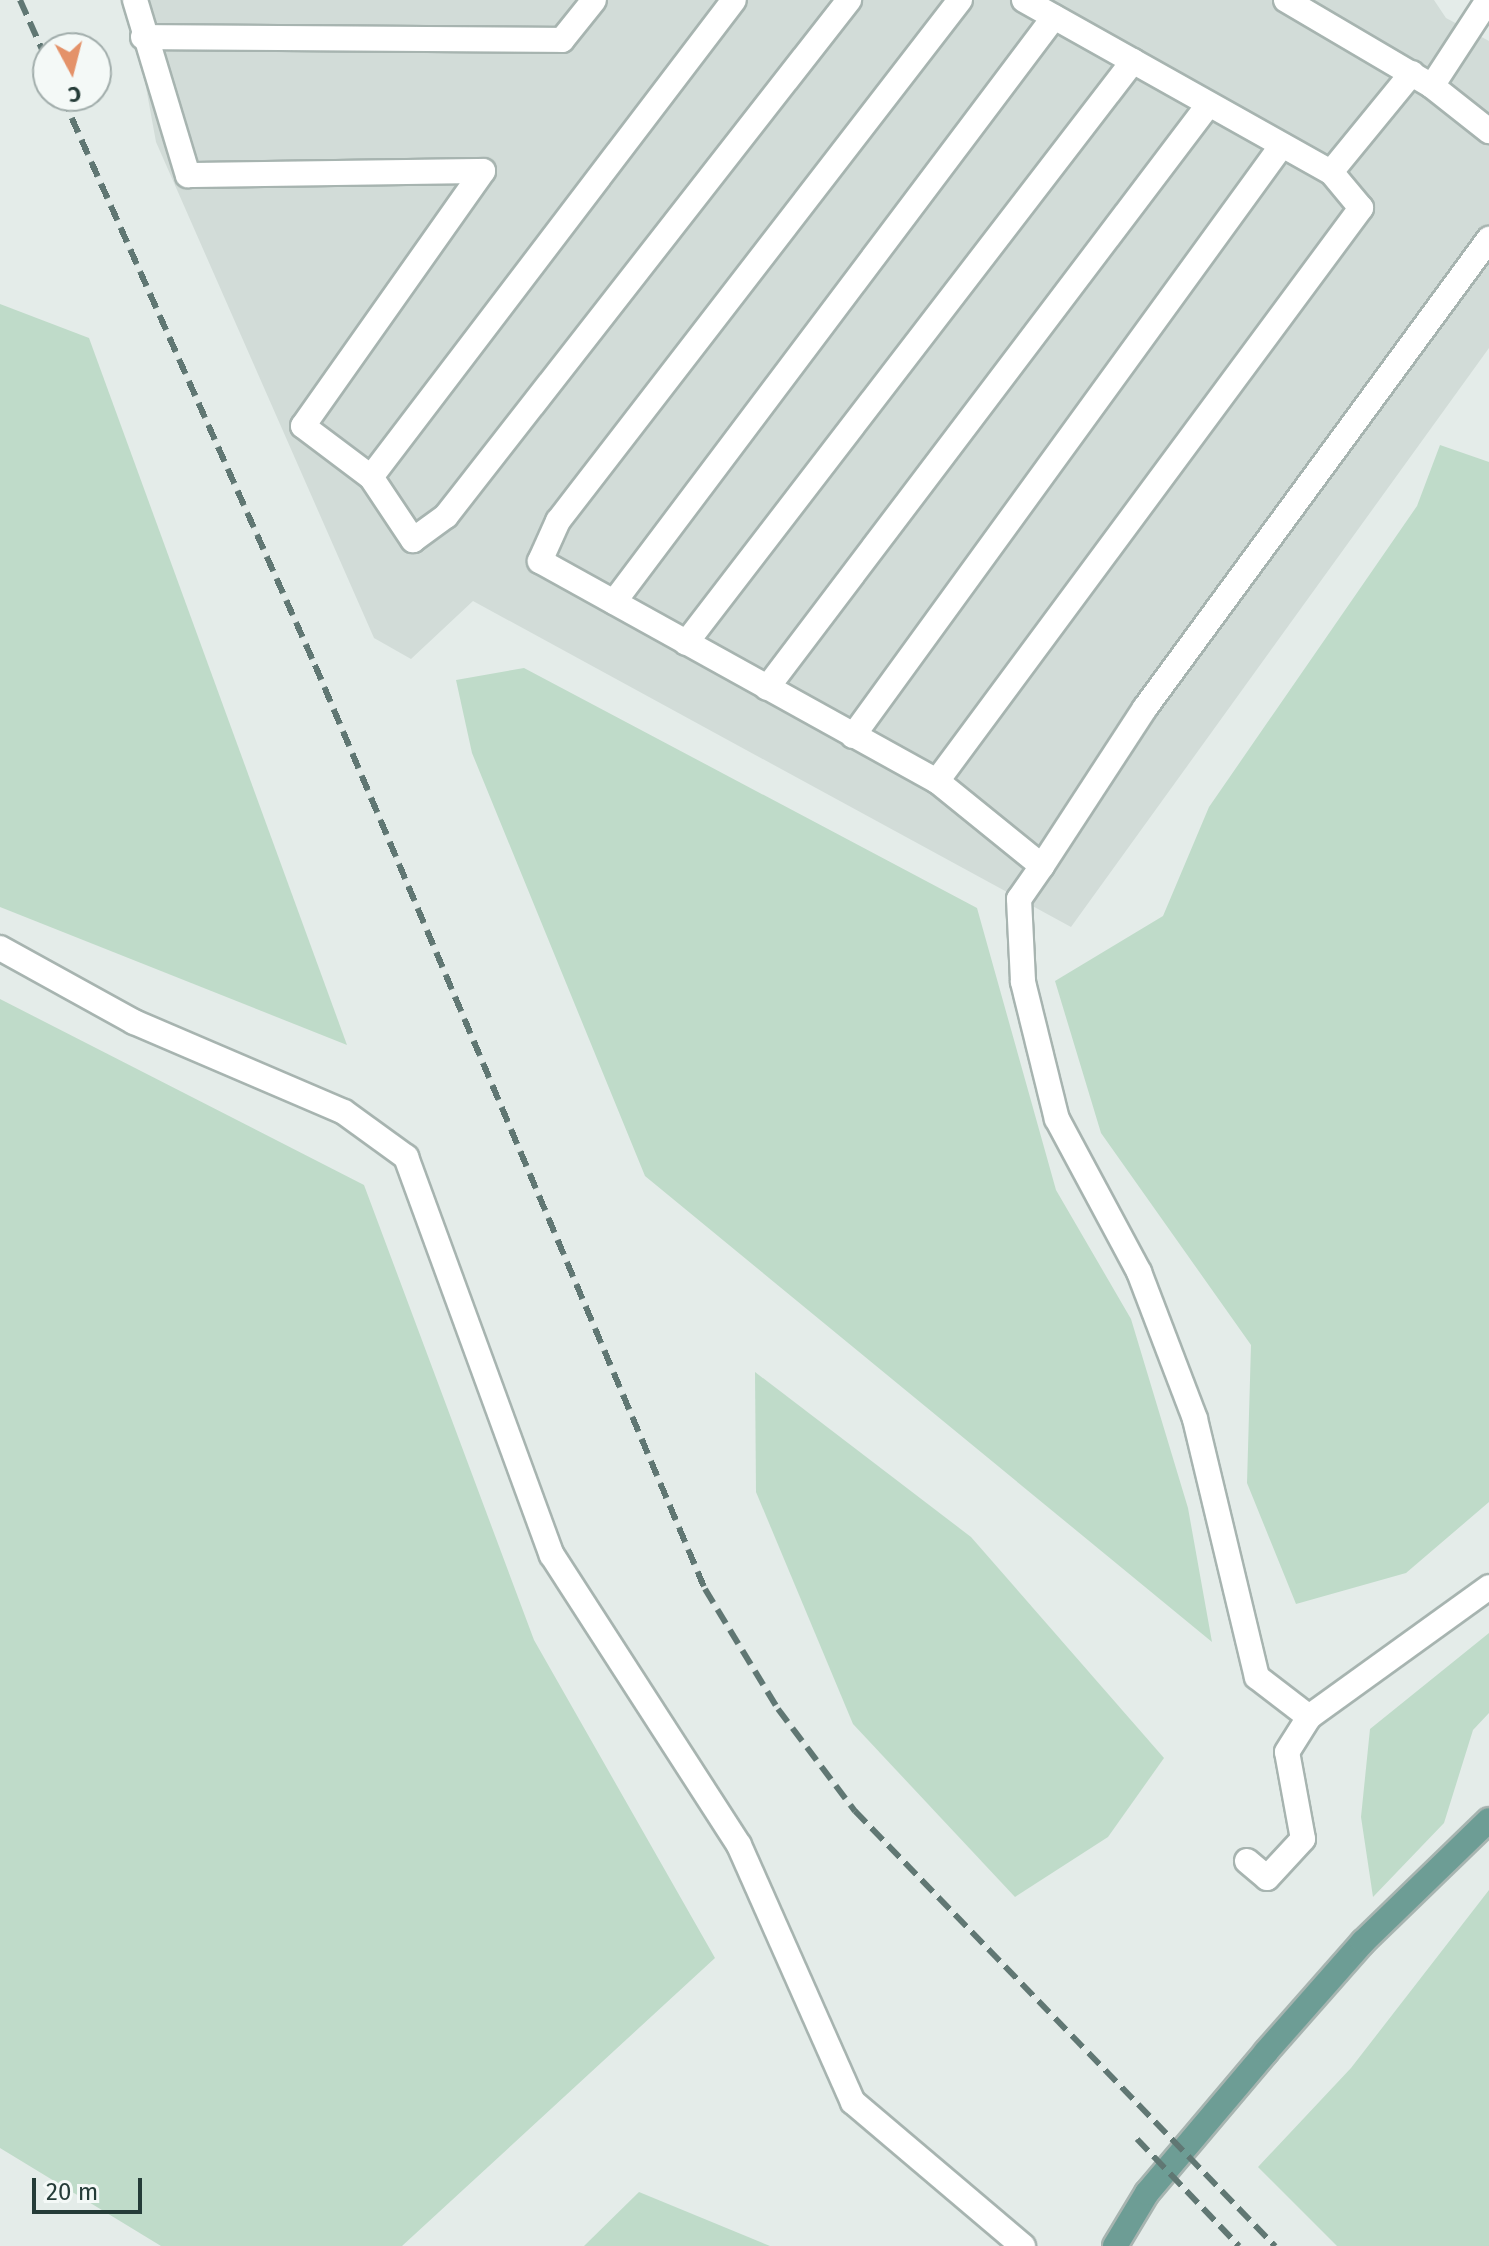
<!DOCTYPE html>
<html>
<head>
<meta charset="utf-8">
<style>
	body { margin:0 }
	#map { position:relative; width:1489px; height:2246px; overflow:hidden; background:#e4ece9; font-family:"Fira Sans",sans-serif }
	div>[style] { position:absolute }
	[style*='--x'] { left:calc(var(--x)*1px); top:calc(var(--y)*1px); width:calc(var(--w)*1px); rotate:calc(var(--a)*1deg) }
	.built>* { inset:0; background:#d2dcd8 }
	.green>* { inset:0; background:#bfdbc9 }
	.roads { filter:drop-shadow(2px 0 #a7b4b0) drop-shadow(-2px 0 #a7b4b0) drop-shadow(0 2px #a7b4b0) drop-shadow(0 -2px #a7b4b0) }
	.minor>* { height:24px; margin:-12px; padding:0 12px; transform-origin:12px; border-radius:12px; background:#fff }
	.major>* { height:24px; margin:-12px; padding:0 12px; transform-origin:12px; border-radius:12px; background:#6d9d95 }
	.rail>* { height:6px; margin-top:-3px; transform-origin:0; background:repeating-linear-gradient(90deg,#607773 0 16px,transparent 0 24px) }
	span { translate:-50% -50%; white-space:nowrap; text-align:center; line-height:1.15; -webkit-text-stroke:8px #f4f9f7; paint-order:stroke }
	.north { position:absolute; left:32px; top:32px; width:80px; height:80px; box-sizing:border-box; background:#f4f9f7; border:2px solid #a1adab; border-radius:50%; rotate:173deg; font-size:22px; font-weight:700; line-height:32px; text-align:center; color:#253c38 }
	.north::after { content:''; display:block; margin:auto; width:28px; height:36px; background:#e49269; clip-path:polygon(50% 0,100% 100%,50% 72%,0 100%) }
	.scale { position:absolute; left:32px; top:2178px; width:110px; height:36px; box-sizing:border-box; border:4px solid #253c38; border-top:0; padding-left:10px; font-size:24px; line-height:28px; white-space:nowrap; color:#253c38; -webkit-text-stroke:6px #f4f9f7; paint-order:stroke }
</style>
</head>
<body>
<div id="map">
	<div class="built">
		<i style="clip-path:polygon(130px 0,1434px 0,1446px 18px,1489px 41px,1489px 348px,1071px 927px,473px 601px,411px 659px,374px 638px,156px 142px)"></i>
	</div>
	<div class="green">
		<i style="clip-path:polygon(0 304px,89px 338px,347px 1045px,0 907px)"></i>
		<i style="clip-path:polygon(1440px 445px,1489px 462px,1489px 1502px,1406px 1573px,1296px 1604px,1247px 1483px,1251px 1345px,1101px 1133px,1055px 981px,1163px 916px,1209px 807px,1417px 506px)"></i>
		<i style="clip-path:polygon(524px 668px,977px 908px,1056px 1190px,1131px 1319px,1188px 1508px,1212px 1642px,645px 1176px,472px 753px,456px 680px)"></i>
		<i style="clip-path:polygon(0 999px,364px 1185px,534px 1640px,715px 1958px,402px 2246px,161px 2246px,0 2148px)"></i>
		<i style="clip-path:polygon(755px 1372px,971px 1537px,1164px 1758px,1108px 1837px,1015px 1897px,853px 1724px,756px 1492px)"></i>
		<i style="clip-path:polygon(1489px 1633px,1489px 1713px,1473px 1730px,1444px 1823px,1373px 1897px,1361px 1817px,1370px 1729px)"></i>
		<i style="clip-path:polygon(1489px 1890px,1489px 2246px,1337px 2246px,1258px 2167px,1351px 2068px)"></i>
		<i style="clip-path:polygon(639px 2192px,770px 2246px,584px 2246px)"></i>
	</div>
	<div class="roads">
		<div class="minor">
			<i style="--x:135;--y:0;--w:183;--a:73.2"></i>
			<i style="--x:188;--y:175;--w:295;--a:-0.8"></i>
			<i style="--x:483;--y:171;--w:312;--a:125.2"></i>
			<i style="--x:303;--y:426;--w:85;--a:36.9"></i>
			<i style="--x:371;--y:477;--w:76;--a:56.3"></i>
			<i style="--x:413;--y:540;--w:41;--a:-36"></i>
			<i style="--x:446;--y:516;--w:655;--a:-52.01"></i>
			<i style="--x:960;--y:0;--w:658;--a:127.65"></i>
			<i style="--x:558;--y:521;--w:44;--a:114.2"></i>
			<i style="--x:540;--y:561;--w:454;--a:29"></i>
			<i style="--x:937;--y:781;--w:135;--a:39"></i>
			<i style="--x:1042;--y:866;--w:40;--a:124.9"></i>
			<i style="--x:1019;--y:899;--w:83;--a:87.2"></i>
			<i style="--x:1023;--y:982;--w:141;--a:76.1"></i>
			<i style="--x:1057;--y:1119;--w:174;--a:61.8"></i>
			<i style="--x:1139;--y:1272;--w:157;--a:69.1"></i>
			<i style="--x:1195;--y:1419;--w:265;--a:76.5"></i>
			<i style="--x:1257;--y:1677;--w:66;--a:37.6"></i>
			<i style="--x:1024;--y:0;--w:352;--a:29.3"></i>
			<i style="--x:1331;--y:172;--w:128;--a:-50.7"></i>
			<i style="--x:1286;--y:0;--w:169;--a:30.5"></i>
			<i style="--x:1432;--y:86;--w:103;--a:-56.9"></i>
			<i style="--x:143;--y:37;--w:419;--a:0.4"></i>
			<i style="--x:562;--y:40;--w:51;--a:-51.3"></i>
			<i style="--x:1432;--y:86;--w:73;--a:38.3"></i>
			<i style="--x:371;--y:477;--w:599;--a:-52.73"></i>
			<i style="--x:614;--y:602;--w:732;--a:-53.05"></i>
			<i style="--x:686;--y:643;--w:734;--a:-52.47"></i>
			<i style="--x:767;--y:688;--w:732;--a:-52.88"></i>
			<i style="--x:853;--y:736;--w:730;--a:-54.02"></i>
			<i style="--x:937;--y:781;--w:713;--a:-53.5"></i>
			<i style="--x:1361;--y:208;--w:47;--a:-129.8"></i>
			<i style="--x:1042;--y:866;--w:189;--a:-56.9"></i>
			<i style="--x:1145;--y:708;--w:582;--a:-53.74"></i>
			<i style="--x:0;--y:948;--w:153;--a:28.9"></i>
			<i style="--x:134;--y:1022;--w:228;--a:23.2"></i>
			<i style="--x:344;--y:1112;--w:77;--a:36"></i>
			<i style="--x:406;--y:1157;--w:424;--a:69.9"></i>
			<i style="--x:552;--y:1555;--w:345;--a:57.2"></i>
			<i style="--x:739;--y:1845;--w:281;--a:66.1"></i>
			<i style="--x:853;--y:2102;--w:223;--a:40.3"></i>
			<i style="--x:1247;--y:1861;--w:26;--a:40"></i>
			<i style="--x:1267;--y:1878;--w:53;--a:-47.3"></i>
			<i style="--x:1303;--y:1839;--w:88;--a:-100.4"></i>
			<i style="--x:1287;--y:1752;--w:41;--a:-57.8"></i>
			<i style="--x:1309;--y:1717;--w:222;--a:-35.8"></i>
		</div>
		<div class="major">
			<i style="--x:1115;--y:2246;--w:62;--a:-58.9"></i>
			<i style="--x:1147;--y:2193;--w:185;--a:-49.8"></i>
			<i style="--x:1266;--y:2052;--w:147;--a:-48.6"></i>
			<i style="--x:1363;--y:1942;--w:175;--a:-44.1"></i>
		</div>
	</div>
	<div class="rail">
		<i style="--x:20;--y:0;--w:69;--a:66"></i>
		<i style="--x:62;--y:96;--w:623;--a:66.03"></i>
		<i style="--x:315;--y:665;--w:1003;--a:67.12"></i>
		<i style="--x:705;--y:1589;--w:140;--a:58.7"></i>
		<i style="--x:778;--y:1709;--w:128;--a:53"></i>
		<i style="--x:855;--y:1811;--w:605;--a:46.01"></i>
		<i style="--x:1137;--y:2139;--w:148;--a:46.4"></i>
	</div>
	<div class="north">С</div>
	<div class="scale">20 m</div>
</div>
</body>
</html>
